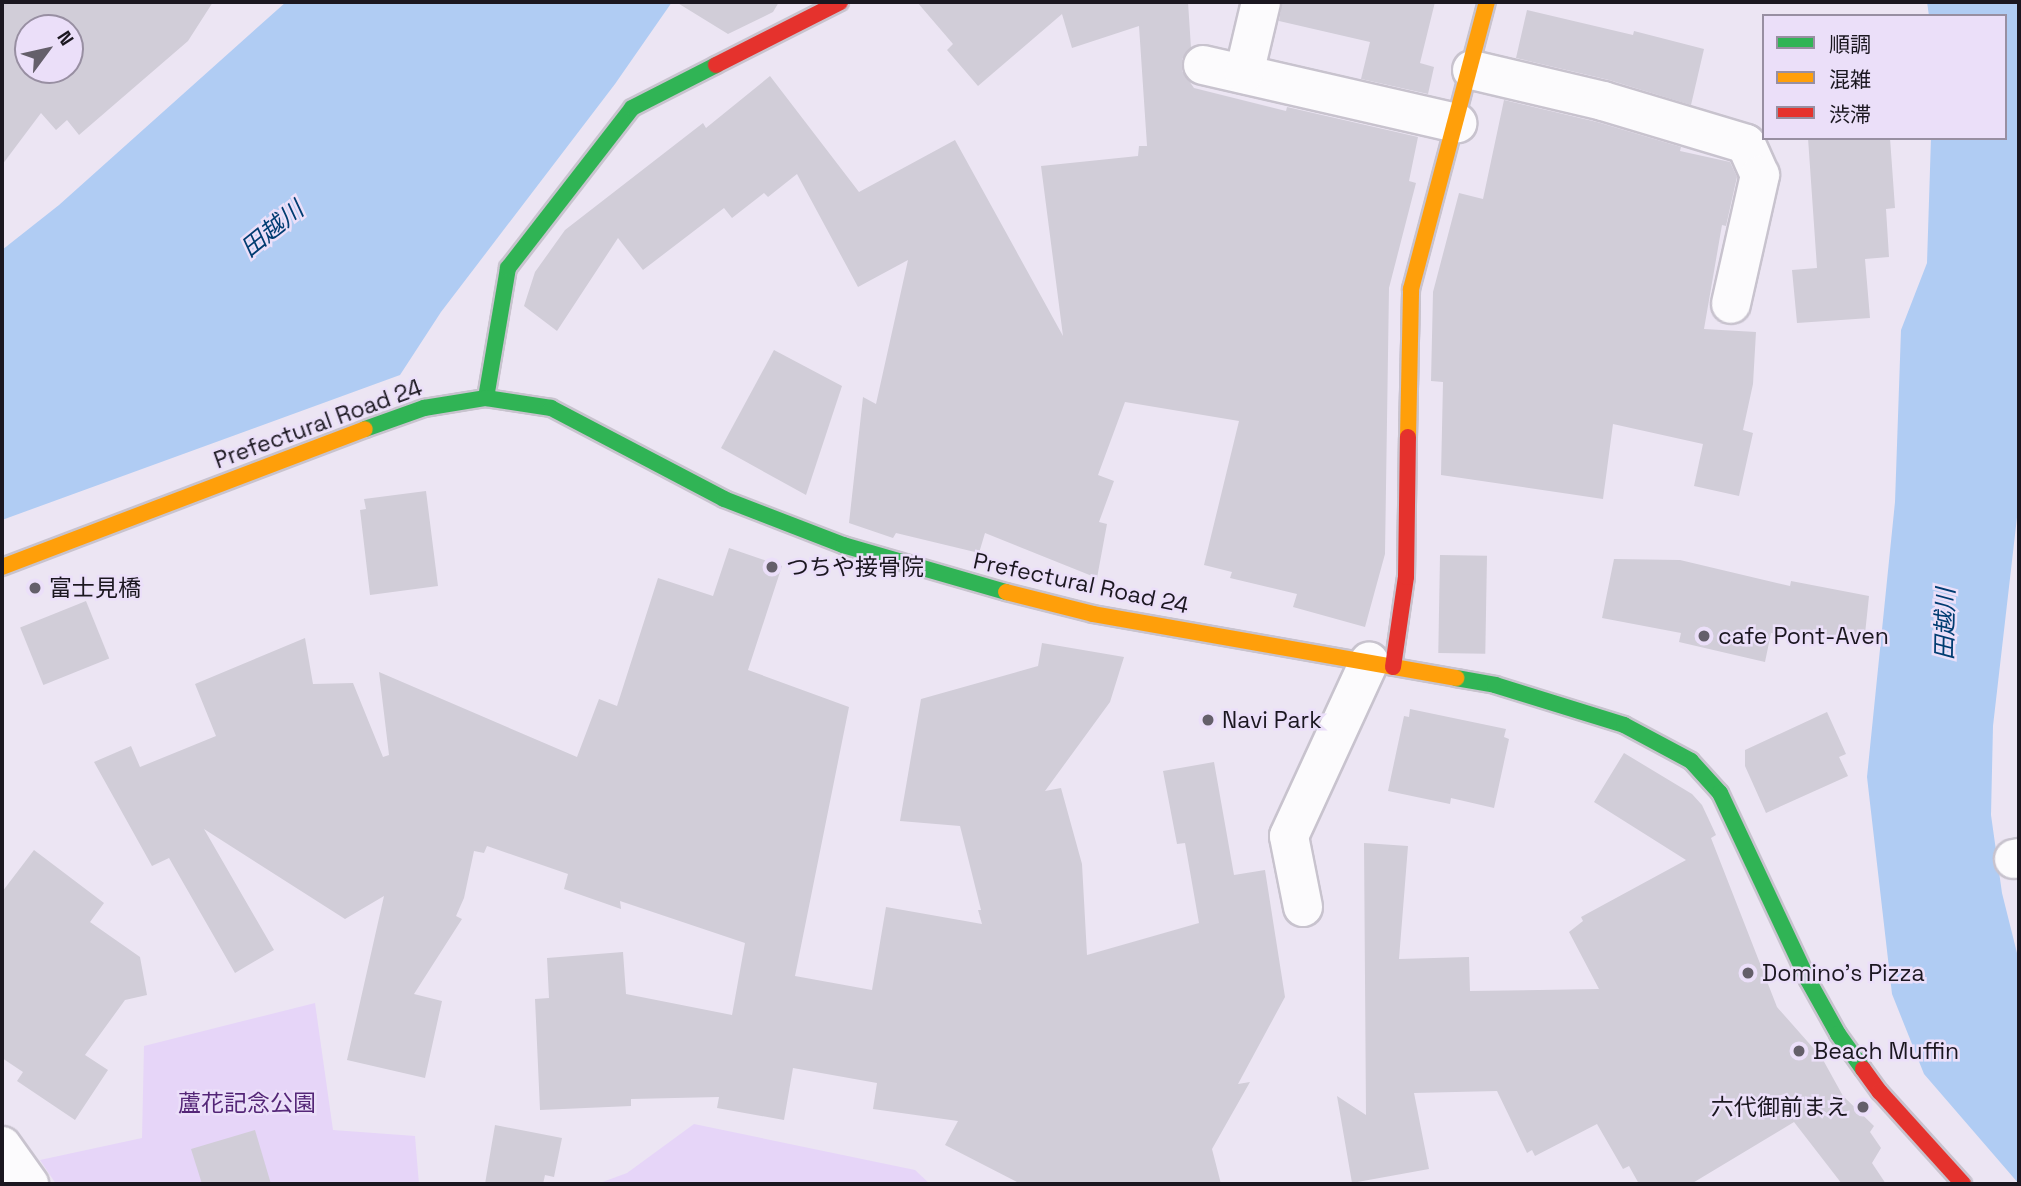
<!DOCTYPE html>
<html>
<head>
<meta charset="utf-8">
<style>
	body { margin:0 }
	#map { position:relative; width:2021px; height:1186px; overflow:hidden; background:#ece5f3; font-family:"Space Grotesk","Noto Sans JP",sans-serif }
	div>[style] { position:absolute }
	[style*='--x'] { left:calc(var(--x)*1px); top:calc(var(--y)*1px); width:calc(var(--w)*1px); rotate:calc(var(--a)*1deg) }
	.green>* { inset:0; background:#e6d5f8 }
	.water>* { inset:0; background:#b0ccf3 }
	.building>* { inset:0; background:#d1cdd8; transform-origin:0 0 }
	.roads { filter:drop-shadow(2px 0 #c8c3ce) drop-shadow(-2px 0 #c8c3ce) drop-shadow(0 2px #c8c3ce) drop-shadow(0 -2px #c8c3ce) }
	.street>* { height:38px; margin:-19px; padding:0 19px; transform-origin:19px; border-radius:19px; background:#fcfbfd }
	.fast>* { height:16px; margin:-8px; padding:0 8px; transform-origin:8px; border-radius:8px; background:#30b455 }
	.slow>* { height:16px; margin:-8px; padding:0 8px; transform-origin:8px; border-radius:8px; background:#ff9f0a }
	.jam>* { height:16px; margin:-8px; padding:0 8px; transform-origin:8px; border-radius:8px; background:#e5322d }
	.dots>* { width:19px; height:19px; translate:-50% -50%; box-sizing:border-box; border:4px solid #ebdff9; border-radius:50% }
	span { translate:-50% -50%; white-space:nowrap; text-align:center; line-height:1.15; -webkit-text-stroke:5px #ebdff9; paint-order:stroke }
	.street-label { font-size:23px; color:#1b1720 }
	.poi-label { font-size:23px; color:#1b1720 }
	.left { translate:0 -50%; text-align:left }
	.right { translate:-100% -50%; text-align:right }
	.park-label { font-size:23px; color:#542677 }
	.water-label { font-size:24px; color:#003c71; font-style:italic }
	.frame { position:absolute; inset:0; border:4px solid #1b1720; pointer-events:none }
	.legend { position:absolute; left:1762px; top:14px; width:245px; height:126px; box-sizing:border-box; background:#ebdff9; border:2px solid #988fa2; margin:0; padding:9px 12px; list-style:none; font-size:21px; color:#1b1720 }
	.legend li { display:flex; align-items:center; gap:14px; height:35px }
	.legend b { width:35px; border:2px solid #988fa2 }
	.north { position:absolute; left:14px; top:14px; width:70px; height:70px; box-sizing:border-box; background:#ebdff9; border:2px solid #988fa2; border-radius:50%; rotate:57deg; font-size:19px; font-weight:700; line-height:28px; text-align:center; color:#1b1720 }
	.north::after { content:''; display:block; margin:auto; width:24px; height:32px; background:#645f6a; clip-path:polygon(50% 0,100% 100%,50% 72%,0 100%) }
</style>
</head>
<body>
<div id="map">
	<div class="green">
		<i style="clip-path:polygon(315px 1003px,333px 1130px,415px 1136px,419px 1184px,56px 1184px,40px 1160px,142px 1138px,144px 1046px)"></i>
		<i style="clip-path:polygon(694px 1124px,915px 1170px,930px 1184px,597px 1184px,627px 1173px)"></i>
	</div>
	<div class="water">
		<i style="clip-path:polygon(286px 2px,672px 2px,615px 84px,441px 312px,400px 375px,2px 520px,2px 250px,59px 205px)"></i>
		<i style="clip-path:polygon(1927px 2px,2019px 2px,2019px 500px,1993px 726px,1991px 815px,2002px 893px,2019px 961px,2019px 1184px,1924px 1074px,1892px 994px,1867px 777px,1895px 502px,1901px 330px,1927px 263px,1931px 138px,2005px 138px,2005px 16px,1929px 16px)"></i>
	</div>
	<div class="building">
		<i style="clip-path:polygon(evenodd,2px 2px,213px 2px,188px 41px,79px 135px,67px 120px,56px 130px,41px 113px,2px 165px,2px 2px,28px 28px,70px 28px,70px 70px,28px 70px,28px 28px)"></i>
		<i style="clip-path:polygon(676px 2px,779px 2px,773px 12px,728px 34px)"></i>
		<i style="clip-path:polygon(917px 2px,1188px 2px,1191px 48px,1182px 59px,1182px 71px,1194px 88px,1286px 111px,1287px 107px,1418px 137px,1409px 181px,1416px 183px,1389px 288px,1385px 554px,1365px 627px,1293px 607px,1297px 594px,1230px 578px,1232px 572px,1204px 565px,1239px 421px,1125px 402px,1098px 475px,1114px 481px,1099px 522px,1107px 524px,1097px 578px,985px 533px,979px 553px,896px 533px,893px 538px,849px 523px,863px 397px,876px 404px,908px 260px,858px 287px,797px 174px,768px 197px,764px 193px,732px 218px,724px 208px,643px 270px,618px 238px,557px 331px,524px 306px,535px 272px,565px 230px,703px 123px,706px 128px,770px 76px,859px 192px,955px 140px,1063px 336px,1041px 166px,1138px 156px,1139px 146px,1147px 146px,1139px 26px,1072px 48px,1062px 14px,978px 86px,947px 50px,953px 44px)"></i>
		<i style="clip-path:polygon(1282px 2px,1435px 2px,1420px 63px,1434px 67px,1428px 94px,1361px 79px,1370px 42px,1279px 21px)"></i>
		<i style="clip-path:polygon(1527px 10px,1633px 35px,1634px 31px,1704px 49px,1691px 105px,1609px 80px,1516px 58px)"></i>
		<i style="clip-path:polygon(1504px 100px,1597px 122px,1681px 147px,1680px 151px,1730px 162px,1737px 177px,1726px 226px,1722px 225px,1704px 329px,1756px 332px,1753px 384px,1743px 430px,1753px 433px,1739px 496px,1694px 486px,1703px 444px,1613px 424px,1603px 499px,1441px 475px,1443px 382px,1431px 381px,1433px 292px,1459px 193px,1483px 199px)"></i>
		<i style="clip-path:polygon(1808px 138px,1890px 138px,1895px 208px,1886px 209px,1889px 257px,1865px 259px,1870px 318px,1797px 323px,1792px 270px,1817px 268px)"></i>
		<i style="clip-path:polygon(774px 350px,842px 386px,806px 495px,721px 448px)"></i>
		<i style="clip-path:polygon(426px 491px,438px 586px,370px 595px,360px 510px,366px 509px,364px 499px)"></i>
		<i style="clip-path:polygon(729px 548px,782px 566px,748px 670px,849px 707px,795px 976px,872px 990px,886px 907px,982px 924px,978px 910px,981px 910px,960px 826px,900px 821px,921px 699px,1038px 666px,1042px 643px,1124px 657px,1110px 702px,1045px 791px,1061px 788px,1082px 864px,1087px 955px,1199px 923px,1185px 843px,1177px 844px,1163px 771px,1214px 762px,1234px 875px,1265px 870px,1285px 997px,1238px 1084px,1250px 1082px,1212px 1149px,1221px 1184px,1021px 1184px,945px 1145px,958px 1121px,873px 1109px,877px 1083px,793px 1068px,784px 1120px,717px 1108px,719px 1097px,631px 1099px,631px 1106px,540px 1110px,535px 999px,549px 998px,547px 958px,623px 952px,626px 994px,732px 1015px,745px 943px,620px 901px,621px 909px,564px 889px,568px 874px,487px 846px,484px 853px,474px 851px,464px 898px,456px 916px,462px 919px,414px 994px,442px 1001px,425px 1078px,347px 1060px,384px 896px,345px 919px,204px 829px,274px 950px,235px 973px,169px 858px,152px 866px,94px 762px,131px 746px,140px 767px,216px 736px,195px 684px,305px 638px,313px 684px,353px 683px,383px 757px,389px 755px,379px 672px,577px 757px,599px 699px,617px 706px,658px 578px,713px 596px)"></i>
		<i style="left:1440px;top:555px;width:47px;height:98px;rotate:1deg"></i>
		<i style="clip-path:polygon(1614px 559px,1680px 560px,1790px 586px,1791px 581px,1869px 596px,1865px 634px,1858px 634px,1858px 642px,1771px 633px,1765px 662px,1679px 642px,1681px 633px,1602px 618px)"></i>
		<i style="left:86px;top:601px;width:62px;height:71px;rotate:68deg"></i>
		<i style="clip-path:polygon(1410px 709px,1506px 729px,1504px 737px,1509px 739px,1494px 808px,1451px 798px,1450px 804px,1388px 791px,1404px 716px,1409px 717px)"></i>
		<i style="clip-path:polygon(1827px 712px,1846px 754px,1839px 757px,1848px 776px,1766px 813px,1745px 766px,1745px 750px)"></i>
		<i style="clip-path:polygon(1624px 753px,1692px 794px,1702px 805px,1716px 835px,1711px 838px,1777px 1007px,1822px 1058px,1843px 1096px,1874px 1126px,1870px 1132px,1881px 1148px,1872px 1163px,1886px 1184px,1842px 1184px,1794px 1122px,1691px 1184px,1639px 1184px,1629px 1166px,1623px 1169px,1597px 1124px,1535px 1156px,1532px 1150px,1527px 1153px,1497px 1091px,1414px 1093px,1429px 1169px,1352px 1183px,1337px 1096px,1366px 1115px,1364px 843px,1408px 846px,1399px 959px,1469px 957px,1470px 991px,1599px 989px,1569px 932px,1583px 921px,1581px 917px,1686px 860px,1594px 802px)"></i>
		<i style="clip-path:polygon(34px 850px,104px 903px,90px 922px,140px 957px,147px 995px,125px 1000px,85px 1055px,108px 1070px,75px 1120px,17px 1081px,23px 1072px,2px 1058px,2px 892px)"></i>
		<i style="clip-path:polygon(495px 1125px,562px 1138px,554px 1177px,545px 1175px,543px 1184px,485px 1184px)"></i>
		<i style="clip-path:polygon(255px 1130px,271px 1184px,202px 1184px,191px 1149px)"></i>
	</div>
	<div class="roads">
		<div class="street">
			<i style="--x:1203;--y:65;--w:261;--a:12.9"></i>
			<i style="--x:1472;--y:70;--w:135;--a:13.3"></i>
			<i style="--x:1603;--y:101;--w:149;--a:16.7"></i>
			<i style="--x:1746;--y:144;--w:34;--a:66"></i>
			<i style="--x:1760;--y:175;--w:132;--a:102.7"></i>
			<i style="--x:1244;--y:74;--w:74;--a:-76.7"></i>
			<i style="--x:2014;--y:859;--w:5;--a:-11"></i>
			<i style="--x:1303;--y:907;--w:72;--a:-101.2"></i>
			<i style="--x:1289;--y:836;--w:192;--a:-65.3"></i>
			<i style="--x:2;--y:1146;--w:47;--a:54.6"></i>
		</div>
		<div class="fast">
			<i style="--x:486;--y:398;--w:132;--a:-80.4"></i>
			<i style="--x:508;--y:268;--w:202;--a:-52.2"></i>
			<i style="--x:632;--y:108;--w:94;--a:-27.1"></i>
			<i style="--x:365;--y:429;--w:63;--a:-19.6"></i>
			<i style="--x:424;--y:408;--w:63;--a:-9.2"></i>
			<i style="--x:486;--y:398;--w:66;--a:8.7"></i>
			<i style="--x:551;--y:408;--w:195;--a:27.7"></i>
			<i style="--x:724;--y:499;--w:128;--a:21.1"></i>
			<i style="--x:843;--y:545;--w:170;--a:16.1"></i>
			<i style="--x:1456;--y:678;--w:40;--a:10"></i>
			<i style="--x:1495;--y:685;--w:135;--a:17.2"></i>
			<i style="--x:1624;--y:725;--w:76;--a:28.2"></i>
			<i style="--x:1691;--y:761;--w:43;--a:47.8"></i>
			<i style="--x:1720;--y:793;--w:207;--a:64.8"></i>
			<i style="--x:1808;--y:980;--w:62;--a:60.9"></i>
			<i style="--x:1838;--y:1034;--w:43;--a:54.5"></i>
		</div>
		<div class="slow">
			<i style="--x:1408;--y:437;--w:148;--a:-88.8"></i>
			<i style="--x:1411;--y:289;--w:297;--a:-75.2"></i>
			<i style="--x:2;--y:567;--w:388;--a:-20.8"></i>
			<i style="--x:1006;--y:592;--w:90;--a:14.2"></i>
			<i style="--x:1093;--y:614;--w:369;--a:10"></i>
		</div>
		<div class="jam">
			<i style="--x:716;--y:65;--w:139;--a:-26.9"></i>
			<i style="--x:1393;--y:667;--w:91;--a:-81.8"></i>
			<i style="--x:1406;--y:577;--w:140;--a:-89.2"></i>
			<i style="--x:1863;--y:1069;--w:29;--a:54"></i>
			<i style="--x:1880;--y:1092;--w:124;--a:47.9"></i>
		</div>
	</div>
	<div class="dots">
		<i style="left:772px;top:567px;background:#645f6a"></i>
		<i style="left:35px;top:588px;background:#645f6a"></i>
		<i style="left:1704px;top:636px;background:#645f6a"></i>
		<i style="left:1208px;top:720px;background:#645f6a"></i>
		<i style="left:1748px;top:973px;background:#645f6a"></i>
		<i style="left:1799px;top:1051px;background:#645f6a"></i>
		<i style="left:1863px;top:1107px;background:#645f6a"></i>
	</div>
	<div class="street-label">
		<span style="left:318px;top:424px;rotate:-20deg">Prefectural Road 24</span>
		<span style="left:1081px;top:583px;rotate:12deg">Prefectural Road 24</span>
	</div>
	<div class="poi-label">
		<span class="left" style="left:786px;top:567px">つちや接骨院</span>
		<span class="left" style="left:49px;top:588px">富士見橋</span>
		<span class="left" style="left:1718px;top:636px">cafe Pont-Aven</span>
		<span class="left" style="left:1222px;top:720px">Navi Park</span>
		<span class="left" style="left:1762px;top:973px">Domino's Pizza</span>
		<span class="left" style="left:1813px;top:1051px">Beach Muffin</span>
		<span class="right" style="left:1849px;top:1107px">六代御前まえ</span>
	</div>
	<div class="park-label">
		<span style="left:247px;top:1103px">蘆花記念公園</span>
	</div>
	<div class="water-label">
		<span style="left:272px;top:229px;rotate:-39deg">田越川</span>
		<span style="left:1945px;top:624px;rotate:-89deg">田越川</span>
	</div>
	<div class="frame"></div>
	<ul class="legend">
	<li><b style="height:9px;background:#30b455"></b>順調</li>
	<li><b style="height:9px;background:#ff9f0a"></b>混雑</li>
	<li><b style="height:9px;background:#e5322d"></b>渋滞</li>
	</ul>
	<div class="north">N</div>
</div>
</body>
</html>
